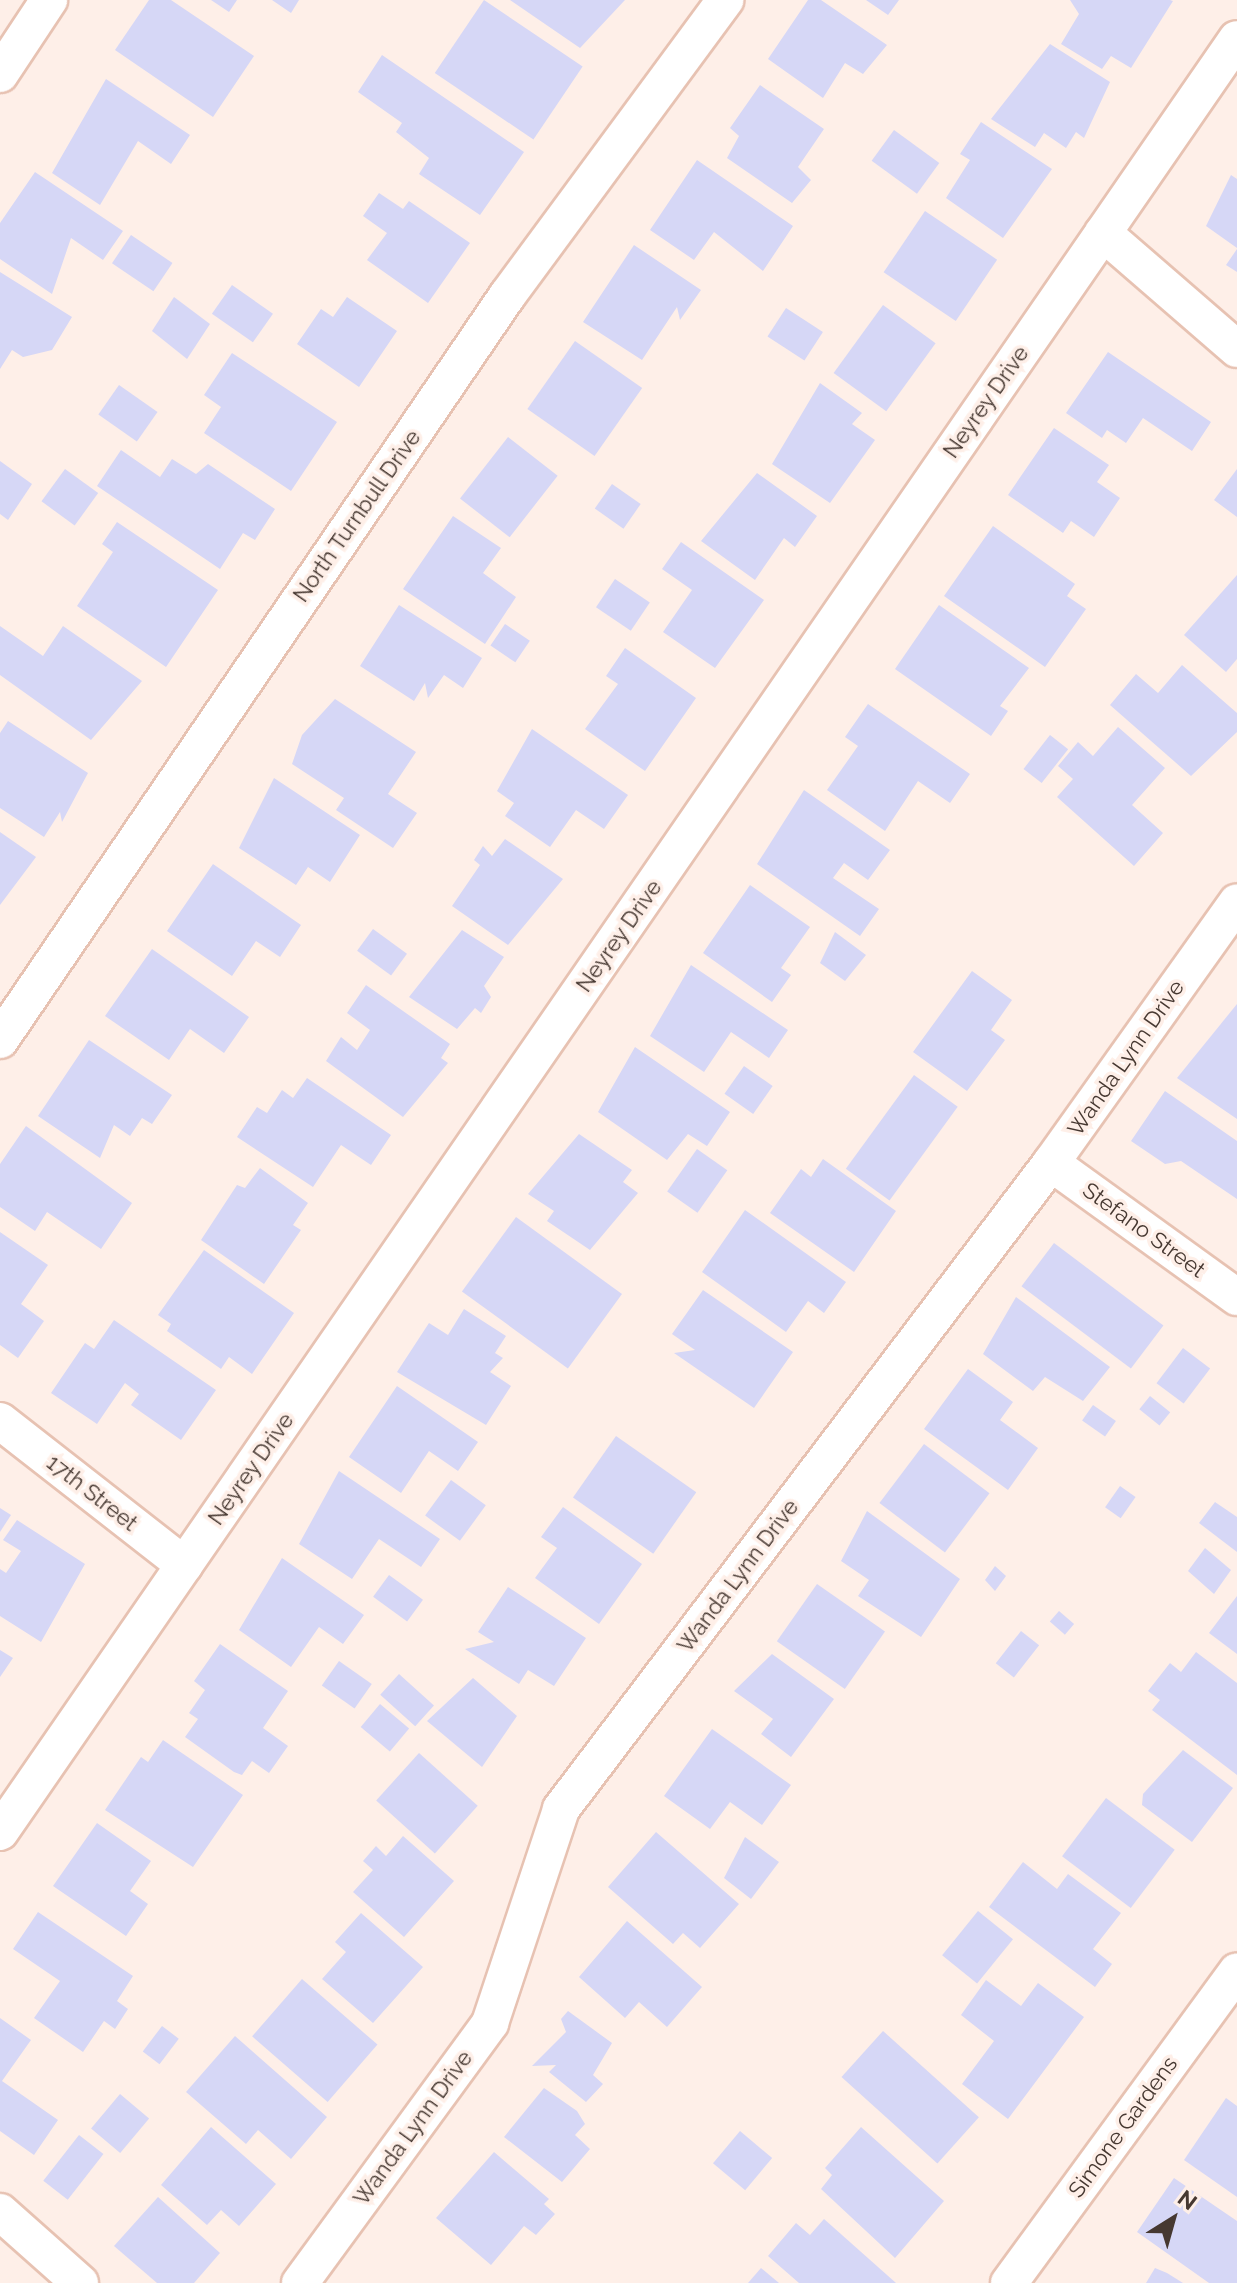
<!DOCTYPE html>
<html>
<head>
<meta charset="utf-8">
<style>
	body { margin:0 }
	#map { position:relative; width:1237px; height:2283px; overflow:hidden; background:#feefe8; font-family:Raleway,sans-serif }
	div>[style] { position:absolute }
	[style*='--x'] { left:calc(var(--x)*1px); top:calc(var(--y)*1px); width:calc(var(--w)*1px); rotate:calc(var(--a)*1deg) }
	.building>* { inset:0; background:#d6d7f6; transform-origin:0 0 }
	.roads { filter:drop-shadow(2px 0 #e7c2b2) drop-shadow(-2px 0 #e7c2b2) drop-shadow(0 2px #e7c2b2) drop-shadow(0 -2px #e7c2b2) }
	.minor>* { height:36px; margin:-18px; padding:0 18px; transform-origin:18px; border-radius:18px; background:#fff }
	span { translate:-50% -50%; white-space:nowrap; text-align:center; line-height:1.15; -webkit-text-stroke:7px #feefe8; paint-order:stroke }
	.street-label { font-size:22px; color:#463831 }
	.north { position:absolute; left:1133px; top:2179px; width:80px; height:80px; -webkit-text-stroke:6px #feefe8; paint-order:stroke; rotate:37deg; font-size:22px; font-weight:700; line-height:32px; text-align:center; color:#463831 }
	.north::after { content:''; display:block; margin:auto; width:28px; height:36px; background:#463831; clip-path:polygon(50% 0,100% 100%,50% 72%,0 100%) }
</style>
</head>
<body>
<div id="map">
	<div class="building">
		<i style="clip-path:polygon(149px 0,171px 0,254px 56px,213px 117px,115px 50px)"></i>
		<i style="clip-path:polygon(211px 0,237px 0,229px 12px)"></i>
		<i style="clip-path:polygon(272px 0,299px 0,291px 13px)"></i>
		<i style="left:484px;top:0;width:119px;height:88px;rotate:34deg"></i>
		<i style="clip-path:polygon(510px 0,625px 0,580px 48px)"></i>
		<i style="clip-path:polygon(808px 0,821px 0,887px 45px,863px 74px,845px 63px,823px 98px,768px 59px)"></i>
		<i style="clip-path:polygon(866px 0,899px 0,888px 15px)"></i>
		<i style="clip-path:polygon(1070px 0,1170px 0,1173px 1px,1131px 68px,1111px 56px,1102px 69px,1061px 44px,1079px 14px)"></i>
		<i style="clip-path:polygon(1050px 44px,1110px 82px,1084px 138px,1076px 132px,1066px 148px,1044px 133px,1035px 147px,991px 119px)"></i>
		<i style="clip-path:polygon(382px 55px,524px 152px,480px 215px,419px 174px,429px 158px,396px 132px,402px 123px,358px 92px)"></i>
		<i style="clip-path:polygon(106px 79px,190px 135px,171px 164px,138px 141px,100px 205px,52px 173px)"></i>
		<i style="clip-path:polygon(760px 85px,824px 129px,798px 167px,811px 180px,792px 203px,727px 158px,739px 136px,730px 128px)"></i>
		<i style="clip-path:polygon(981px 122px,1052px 169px,1003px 238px,946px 198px,970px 160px,960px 154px)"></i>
		<i style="left:894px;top:130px;width:56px;height:38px;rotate:36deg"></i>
		<i style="clip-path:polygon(697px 160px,793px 226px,763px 271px,714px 232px,694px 260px,650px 230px)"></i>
		<i style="clip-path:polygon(35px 172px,123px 231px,103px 260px,71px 238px,52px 294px,0 259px,0 223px)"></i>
		<i style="clip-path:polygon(1231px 175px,1237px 179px,1237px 248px,1206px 226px)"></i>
		<i style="clip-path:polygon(379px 193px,403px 209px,409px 201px,470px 243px,428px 303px,367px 260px,387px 233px,363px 216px)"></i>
		<i style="left:925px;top:211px;width:87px;height:74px;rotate:34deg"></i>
		<i style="left:131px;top:235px;width:50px;height:34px;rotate:34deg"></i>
		<i style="clip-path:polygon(634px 245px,701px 290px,680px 320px,677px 307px,642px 360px,583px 322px)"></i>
		<i style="clip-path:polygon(1237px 249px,1237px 272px,1226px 265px)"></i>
		<i style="clip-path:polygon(0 272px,72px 317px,52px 350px,23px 357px,12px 350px,0 369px)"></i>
		<i style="left:232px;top:285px;width:50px;height:35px;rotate:35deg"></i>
		<i style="clip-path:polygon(174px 297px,210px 324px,187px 359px,152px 331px)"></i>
		<i style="clip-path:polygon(347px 297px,397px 331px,359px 387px,297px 344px,321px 309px,333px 317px)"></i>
		<i style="left:883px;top:305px;width:65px;height:84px;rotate:36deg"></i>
		<i style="left:786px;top:308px;width:44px;height:34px;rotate:33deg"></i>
		<i style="left:575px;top:341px;width:82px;height:83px;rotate:35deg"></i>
		<i style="clip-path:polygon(1108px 352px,1211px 422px,1192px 451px,1143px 418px,1126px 443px,1107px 430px,1102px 438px,1066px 413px)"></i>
		<i style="clip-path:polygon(232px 353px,337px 422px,291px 491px,204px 433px,221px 407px,204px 395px)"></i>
		<i style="clip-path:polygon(820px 383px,862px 413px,852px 424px,875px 440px,830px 503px,772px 464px)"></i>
		<i style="left:119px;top:385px;width:47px;height:36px;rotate:35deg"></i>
		<i style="clip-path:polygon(1054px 428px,1109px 465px,1097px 482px,1120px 498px,1094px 537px,1071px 521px,1063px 533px,1008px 495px)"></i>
		<i style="left:508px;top:437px;width:63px;height:78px;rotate:38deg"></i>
		<i style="clip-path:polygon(121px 450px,160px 477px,172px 459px,196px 474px,208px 464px,275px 509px,255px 540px,243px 533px,220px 569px,97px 486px)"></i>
		<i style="clip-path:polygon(0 461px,32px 484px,8px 520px,0 514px)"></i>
		<i style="left:65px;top:469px;width:41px;height:40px;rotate:36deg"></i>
		<i style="clip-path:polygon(1237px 469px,1237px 517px,1214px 500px)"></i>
		<i style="clip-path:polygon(757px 473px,817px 516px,795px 547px,784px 538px,755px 580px,701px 541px)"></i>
		<i style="left:612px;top:484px;width:35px;height:30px;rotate:35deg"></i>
		<i style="clip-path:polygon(453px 516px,501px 548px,483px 573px,516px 597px,485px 644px,403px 589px)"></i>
		<i style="clip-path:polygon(117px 522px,218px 590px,166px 667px,77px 606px,113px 552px,102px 544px)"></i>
		<i style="clip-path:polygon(993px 526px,1075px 584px,1067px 596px,1086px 609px,1045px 667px,944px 596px)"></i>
		<i style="clip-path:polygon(681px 542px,764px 600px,715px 668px,663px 632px,692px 590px,662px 569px)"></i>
		<i style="clip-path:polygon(1237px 575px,1237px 659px,1226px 672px,1184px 635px)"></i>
		<i style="left:615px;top:579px;width:42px;height:34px;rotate:34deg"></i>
		<i style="clip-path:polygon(399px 605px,482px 658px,463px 688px,444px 675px,428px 698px,425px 683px,414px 701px,360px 666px)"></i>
		<i style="clip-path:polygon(939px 605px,1029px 668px,1000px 706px,1008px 711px,991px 736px,895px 669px)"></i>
		<i style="left:505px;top:624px;width:30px;height:26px;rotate:34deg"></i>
		<i style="clip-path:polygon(0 626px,43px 656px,63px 626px,142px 681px,91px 740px,0 675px)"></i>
		<i style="clip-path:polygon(625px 648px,696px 698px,645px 771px,585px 729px,618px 684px,606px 676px)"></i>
		<i style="clip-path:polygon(1182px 665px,1237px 713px,1237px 732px,1191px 776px,1110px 705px,1136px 674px,1158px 693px)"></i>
		<i style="clip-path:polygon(335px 699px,416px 752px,388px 794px,417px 813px,393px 848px,336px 810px,344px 798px,292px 764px,302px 735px)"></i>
		<i style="clip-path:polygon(868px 704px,970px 774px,950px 803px,918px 781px,885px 831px,827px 790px,858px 746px,845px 737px)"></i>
		<i style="clip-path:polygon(8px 721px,88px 773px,62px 822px,60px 812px,44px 837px,0 808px,0 733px)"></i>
		<i style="clip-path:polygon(1118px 727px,1165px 768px,1132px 805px,1163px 833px,1134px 866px,1057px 797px,1073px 779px,1058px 766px,1078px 742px,1093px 756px)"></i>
		<i style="clip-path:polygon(532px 729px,628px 795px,604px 829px,576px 810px,550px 847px,505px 816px,514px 803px,497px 791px)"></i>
		<i style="left:1050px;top:735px;width:23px;height:43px;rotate:38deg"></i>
		<i style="clip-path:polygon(274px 778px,360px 835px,330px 882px,308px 867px,296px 885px,239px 848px)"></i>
		<i style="clip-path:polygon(804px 790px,890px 850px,868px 880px,844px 863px,833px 878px,879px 909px,860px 936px,757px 864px)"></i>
		<i style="clip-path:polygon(0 832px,36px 857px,0 905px)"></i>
		<i style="clip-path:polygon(505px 839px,563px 879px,508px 945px,452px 906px,480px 865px,474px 860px,483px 846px,492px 856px)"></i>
		<i style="clip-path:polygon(213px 864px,301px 925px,280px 957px,256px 941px,232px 976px,167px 931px)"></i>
		<i style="clip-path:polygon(750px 885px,810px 927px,781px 968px,791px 975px,772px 1002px,703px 953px)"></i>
		<i style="left:373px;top:929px;width:42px;height:27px;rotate:36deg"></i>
		<i style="clip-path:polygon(462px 930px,504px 957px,484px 986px,491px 997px,481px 1013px,475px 1008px,457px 1029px,409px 997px)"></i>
		<i style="clip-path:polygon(835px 932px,866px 955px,845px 981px,820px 963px)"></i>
		<i style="clip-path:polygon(152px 949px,249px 1017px,224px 1053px,190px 1029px,169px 1060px,105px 1016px)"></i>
		<i style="clip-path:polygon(691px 965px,788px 1030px,769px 1058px,731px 1032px,704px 1072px,650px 1036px)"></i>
		<i style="clip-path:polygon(972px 971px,1012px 1000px,991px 1030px,1005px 1040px,967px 1091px,913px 1052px)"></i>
		<i style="clip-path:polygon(366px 985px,450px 1044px,441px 1058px,448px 1063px,403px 1117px,326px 1061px,341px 1037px,357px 1050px,370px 1030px,347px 1013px)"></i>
		<i style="clip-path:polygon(1237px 1004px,1237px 1119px,1177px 1078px)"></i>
		<i style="clip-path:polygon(89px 1040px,172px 1095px,152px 1124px,142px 1118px,130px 1136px,114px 1125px,100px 1158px,38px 1116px)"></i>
		<i style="clip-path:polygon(635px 1047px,730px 1112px,707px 1146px,688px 1134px,667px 1160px,598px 1112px)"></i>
		<i style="left:744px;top:1066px;width:35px;height:34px;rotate:35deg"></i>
		<i style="left:914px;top:1075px;width:54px;height:116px;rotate:36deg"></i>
		<i style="clip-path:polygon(307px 1078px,391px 1135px,371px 1165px,341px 1145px,313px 1187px,237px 1137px,257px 1107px,267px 1113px,282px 1090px,293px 1098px)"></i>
		<i style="clip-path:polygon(1165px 1091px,1237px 1141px,1237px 1199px,1181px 1161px,1165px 1164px,1131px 1141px)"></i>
		<i style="clip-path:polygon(26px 1126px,132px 1203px,101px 1249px,47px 1212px,35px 1231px,0 1207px,0 1164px)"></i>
		<i style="clip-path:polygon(579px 1134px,632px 1170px,623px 1182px,638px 1193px,590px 1250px,547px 1221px,554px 1211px,528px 1194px)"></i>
		<i style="left:697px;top:1149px;width:37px;height:52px;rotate:35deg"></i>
		<i style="clip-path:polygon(823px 1159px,896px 1211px,854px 1272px,770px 1213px,801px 1169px,811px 1177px)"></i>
		<i style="clip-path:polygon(260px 1168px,308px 1203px,293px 1225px,301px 1230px,264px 1284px,201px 1240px,237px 1185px,245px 1188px)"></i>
		<i style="clip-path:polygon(745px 1210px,846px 1282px,824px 1313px,808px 1301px,786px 1332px,702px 1272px)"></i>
		<i style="left:516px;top:1217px;width:131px;height:92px;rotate:36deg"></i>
		<i style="clip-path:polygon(0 1232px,48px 1265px,21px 1304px,44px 1321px,18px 1358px,0 1345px)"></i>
		<i style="left:1054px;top:1243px;width:137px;height:54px;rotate:37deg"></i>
		<i style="clip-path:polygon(204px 1250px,294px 1313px,252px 1374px,229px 1357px,221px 1369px,167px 1331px,171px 1324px,158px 1315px)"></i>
		<i style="clip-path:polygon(703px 1290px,793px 1352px,754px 1408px,674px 1353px,695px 1350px,672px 1334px)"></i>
		<i style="clip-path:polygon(1016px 1297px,1110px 1367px,1083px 1401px,1045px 1377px,1033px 1391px,983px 1354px)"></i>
		<i style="clip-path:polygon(464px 1309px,506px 1336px,495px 1353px,503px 1358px,490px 1372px,511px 1386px,486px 1425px,397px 1372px,429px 1323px,448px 1335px)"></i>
		<i style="clip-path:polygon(114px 1320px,216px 1390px,181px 1440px,131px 1405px,139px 1394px,125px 1383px,97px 1424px,51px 1393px,85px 1343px,94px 1349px)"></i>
		<i style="left:1183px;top:1348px;width:34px;height:44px;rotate:37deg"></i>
		<i style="clip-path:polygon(968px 1369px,1013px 1402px,1000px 1420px,1038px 1448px,1008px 1490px,924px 1429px)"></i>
		<i style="clip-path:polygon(397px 1386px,478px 1442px,458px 1471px,429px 1451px,401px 1493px,349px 1457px)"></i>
		<i style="left:1150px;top:1396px;width:26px;height:17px;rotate:39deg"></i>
		<i style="left:1093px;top:1405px;width:28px;height:19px;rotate:35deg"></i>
		<i style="left:616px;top:1436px;width:98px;height:75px;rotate:35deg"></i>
		<i style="left:924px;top:1444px;width:82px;height:74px;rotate:37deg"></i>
		<i style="clip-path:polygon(339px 1471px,440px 1539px,421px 1567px,379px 1539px,352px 1579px,299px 1544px)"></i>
		<i style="left:451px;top:1480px;width:43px;height:44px;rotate:36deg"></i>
		<i style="left:1120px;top:1486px;width:19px;height:26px;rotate:35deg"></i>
		<i style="clip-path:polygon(1215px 1502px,1237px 1517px,1237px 1552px,1199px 1523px)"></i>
		<i style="clip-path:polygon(563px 1507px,642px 1564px,599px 1624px,535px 1578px,557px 1548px,541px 1537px)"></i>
		<i style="clip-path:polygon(0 1508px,11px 1515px,0 1532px)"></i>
		<i style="clip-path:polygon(867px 1511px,960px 1579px,921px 1637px,858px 1596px,869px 1580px,841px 1561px)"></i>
		<i style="clip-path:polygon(17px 1520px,85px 1564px,41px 1642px,0 1616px,0 1569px,6px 1573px,21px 1551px,3px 1540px)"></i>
		<i style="clip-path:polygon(1205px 1548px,1231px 1570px,1214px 1594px,1188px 1571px)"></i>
		<i style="clip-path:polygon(282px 1558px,364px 1615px,343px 1644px,319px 1627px,291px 1667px,239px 1630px)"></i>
		<i style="clip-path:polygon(995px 1566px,1006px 1576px,995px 1591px,985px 1580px)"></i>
		<i style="left:389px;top:1575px;width:42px;height:27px;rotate:36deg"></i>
		<i style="left:817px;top:1584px;width:83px;height:70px;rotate:35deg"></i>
		<i style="clip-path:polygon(508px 1587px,586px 1638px,554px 1686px,528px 1670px,519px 1684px,465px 1649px,494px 1642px,478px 1632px)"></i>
		<i style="clip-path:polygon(1237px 1596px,1237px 1654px,1209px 1633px)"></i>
		<i style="left:1059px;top:1611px;width:20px;height:14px;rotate:41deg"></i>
		<i style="left:1021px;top:1631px;width:23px;height:41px;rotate:38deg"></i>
		<i style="clip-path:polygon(220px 1644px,288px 1691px,263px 1728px,288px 1746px,269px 1773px,252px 1761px,242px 1775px,234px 1772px,185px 1737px,198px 1719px,189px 1713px,205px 1690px,194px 1681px)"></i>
		<i style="clip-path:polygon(0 1650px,13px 1658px,0 1677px)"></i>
		<i style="clip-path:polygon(1196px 1652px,1237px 1683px,1237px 1775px,1152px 1710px,1160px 1700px,1148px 1691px,1170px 1663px,1181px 1672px)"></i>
		<i style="clip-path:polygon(772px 1654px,834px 1699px,791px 1757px,761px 1734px,773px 1719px,734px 1691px)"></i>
		<i style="left:339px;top:1661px;width:40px;height:30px;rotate:35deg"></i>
		<i style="left:399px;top:1674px;width:47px;height:28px;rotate:42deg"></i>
		<i style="clip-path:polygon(473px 1678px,517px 1716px,482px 1767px,427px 1721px)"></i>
		<i style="left:380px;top:1704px;width:38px;height:30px;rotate:40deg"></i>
		<i style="clip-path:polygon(712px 1729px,791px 1785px,762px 1825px,730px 1802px,710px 1829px,664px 1796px)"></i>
		<i style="clip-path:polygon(163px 1740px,243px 1795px,193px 1867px,105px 1810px,141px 1757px,148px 1762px)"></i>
		<i style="clip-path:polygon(1183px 1750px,1233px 1788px,1192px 1842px,1142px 1805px,1143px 1794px)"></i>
		<i style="left:419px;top:1753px;width:79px;height:64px;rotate:42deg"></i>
		<i style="left:1106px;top:1798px;width:86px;height:73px;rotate:37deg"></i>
		<i style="clip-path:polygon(97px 1823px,151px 1861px,130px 1891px,148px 1904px,126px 1936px,53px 1886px)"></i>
		<i style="clip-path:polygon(656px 1832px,739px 1904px,700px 1948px,683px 1933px,673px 1944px,608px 1887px)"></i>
		<i style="clip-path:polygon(403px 1836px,454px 1881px,404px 1937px,353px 1892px,373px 1870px,363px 1861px,376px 1846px,386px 1856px)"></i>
		<i style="clip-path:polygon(745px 1837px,779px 1862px,751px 1899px,724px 1878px)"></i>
		<i style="clip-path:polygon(1023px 1862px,1057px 1889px,1068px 1874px,1121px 1913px,1093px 1949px,1112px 1964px,1095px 1987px,989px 1907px)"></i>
		<i style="left:978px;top:1911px;width:45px;height:57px;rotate:39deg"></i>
		<i style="clip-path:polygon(38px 1912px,133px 1976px,117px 2001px,128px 2009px,115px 2029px,104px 2021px,83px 2052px,34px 2018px,60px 1981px,13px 1949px)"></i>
		<i style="clip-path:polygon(361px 1913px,423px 1967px,373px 2023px,322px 1979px,346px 1952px,335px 1942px)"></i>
		<i style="clip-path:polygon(627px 1921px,702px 1987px,667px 2027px,639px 2002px,625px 2018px,579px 1977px)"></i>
		<i style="left:302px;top:1979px;width:100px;height:76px;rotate:41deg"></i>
		<i style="clip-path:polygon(986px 1980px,1021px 2006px,1038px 1983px,1084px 2017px,1008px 2119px,962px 2084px,994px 2041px,961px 2015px)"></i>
		<i style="clip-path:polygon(568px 2011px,612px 2043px,593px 2075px,603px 2084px,586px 2102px,549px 2072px,556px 2065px,532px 2066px,566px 2032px,561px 2019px)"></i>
		<i style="clip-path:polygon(0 2018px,31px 2040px,2px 2081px,58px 2120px,34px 2155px,0 2131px)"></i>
		<i style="left:162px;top:2026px;width:21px;height:32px;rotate:37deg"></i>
		<i style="left:883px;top:2031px;width:129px;height:62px;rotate:42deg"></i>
		<i style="clip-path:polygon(235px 2036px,327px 2117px,291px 2159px,258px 2130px,246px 2144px,186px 2092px)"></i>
		<i style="clip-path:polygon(544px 2088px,577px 2111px,585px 2124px,575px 2135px,590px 2149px,562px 2182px,504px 2137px)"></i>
		<i style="left:120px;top:2094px;width:38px;height:45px;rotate:40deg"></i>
		<i style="clip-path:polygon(1226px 2098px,1237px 2106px,1237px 2197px,1184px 2160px)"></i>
		<i style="clip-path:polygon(211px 2127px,276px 2184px,239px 2226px,221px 2210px,207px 2225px,161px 2185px)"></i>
		<i style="clip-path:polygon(861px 2127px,944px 2201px,895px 2258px,821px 2189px,832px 2175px,825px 2168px)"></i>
		<i style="left:740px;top:2131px;width:42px;height:42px;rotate:40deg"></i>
		<i style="left:79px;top:2135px;width:31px;height:58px;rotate:38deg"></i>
		<i style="clip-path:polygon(494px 2152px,549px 2199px,544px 2204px,555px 2214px,536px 2235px,524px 2226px,491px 2265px,436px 2218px)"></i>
		<i style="clip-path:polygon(1174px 2178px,1237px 2221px,1237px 2283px,1209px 2283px,1137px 2232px)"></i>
		<i style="clip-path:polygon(158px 2197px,220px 2253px,194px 2283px,157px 2283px,114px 2246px)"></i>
		<i style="clip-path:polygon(824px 2219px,896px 2283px,799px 2283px,768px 2256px,796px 2223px,810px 2235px)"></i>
		<i style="clip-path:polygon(761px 2268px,779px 2283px,748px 2283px)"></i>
		<i style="clip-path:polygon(1155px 2268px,1167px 2273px,1183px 2283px,1146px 2283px)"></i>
	</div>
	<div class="roads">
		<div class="minor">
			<i style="--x:0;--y:74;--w:89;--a:-56.5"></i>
			<i style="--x:1103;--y:233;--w:177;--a:40.9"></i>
			<i style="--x:0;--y:1040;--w:900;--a:-55.73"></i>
			<i style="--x:507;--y:296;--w:368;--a:-53.6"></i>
			<i style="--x:1051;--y:1163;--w:229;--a:35.8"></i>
			<i style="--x:0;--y:1421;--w:234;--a:38"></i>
			<i style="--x:0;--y:1832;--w:2178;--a:-55.4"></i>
			<i style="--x:0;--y:2212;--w:107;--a:41.6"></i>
			<i style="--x:300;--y:2283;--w:322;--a:-53.8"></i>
			<i style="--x:490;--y:2023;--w:225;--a:-71.6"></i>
			<i style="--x:561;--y:1809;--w:811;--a:-52.82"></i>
			<i style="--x:1051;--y:1163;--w:320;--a:-54.5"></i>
			<i style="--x:1009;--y:2283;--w:386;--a:-53.8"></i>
		</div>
	</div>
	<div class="street-label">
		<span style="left:986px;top:402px;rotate:-55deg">Neyrey Drive</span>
		<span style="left:357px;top:516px;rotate:-55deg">North Turnbull Drive</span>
		<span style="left:619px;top:936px;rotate:-55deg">Neyrey Drive</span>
		<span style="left:1126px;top:1058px;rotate:-55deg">Wanda Lynn Drive</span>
		<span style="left:1144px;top:1230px;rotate:36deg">Stefano Street</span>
		<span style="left:251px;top:1469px;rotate:-55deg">Neyrey Drive</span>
		<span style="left:92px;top:1493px;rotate:38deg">17th Street</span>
		<span style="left:738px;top:1576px;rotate:-53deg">Wanda Lynn Drive</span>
		<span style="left:1123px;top:2127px;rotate:-54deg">Simone Gardens</span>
		<span style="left:413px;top:2128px;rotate:-54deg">Wanda Lynn Drive</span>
	</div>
	<div class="north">N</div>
</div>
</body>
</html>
